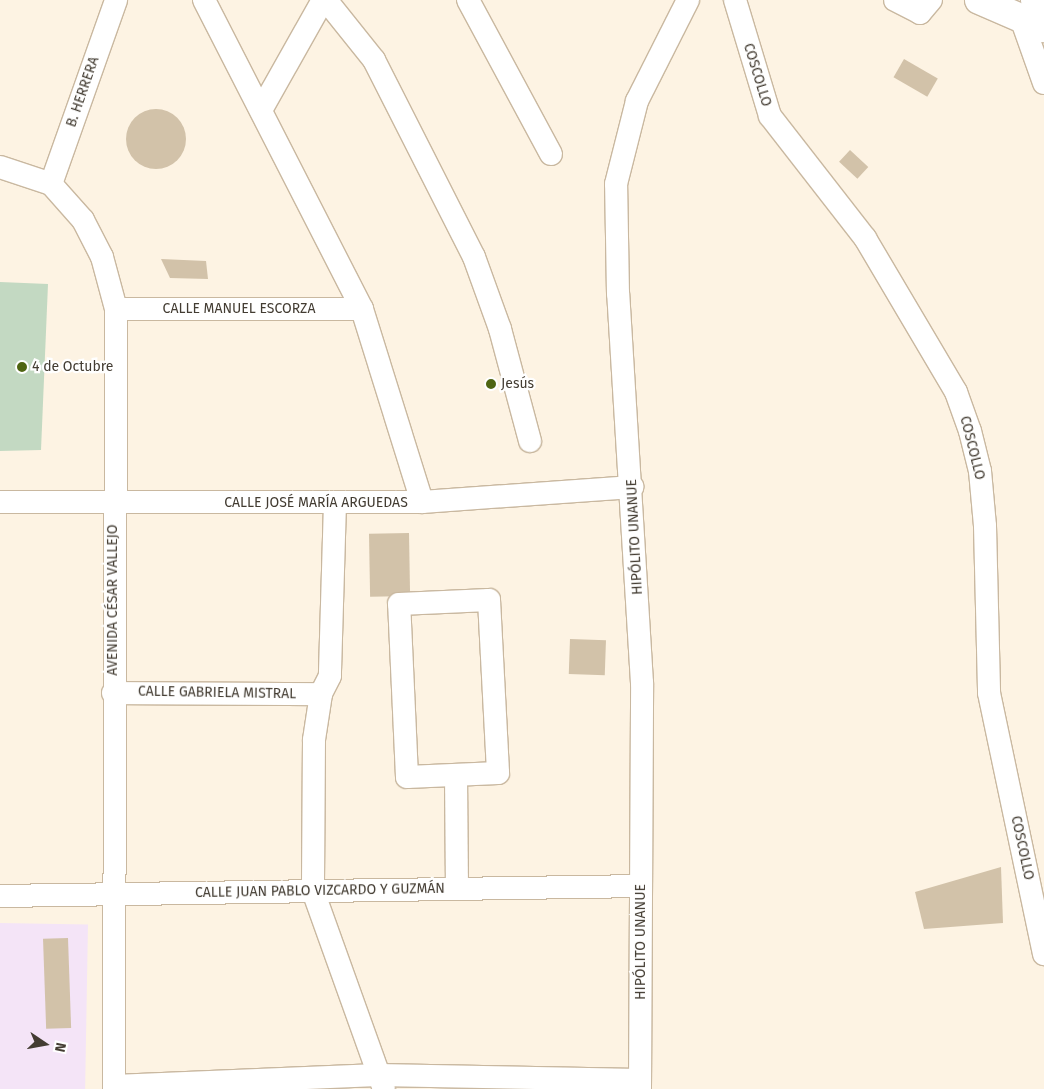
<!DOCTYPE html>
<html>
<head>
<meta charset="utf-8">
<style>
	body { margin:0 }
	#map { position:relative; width:1044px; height:1089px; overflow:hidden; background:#fdf3e3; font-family:"Fira Sans",sans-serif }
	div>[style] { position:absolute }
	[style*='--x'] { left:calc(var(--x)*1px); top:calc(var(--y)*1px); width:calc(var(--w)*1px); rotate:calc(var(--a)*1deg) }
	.education>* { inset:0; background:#f4e4f7; transform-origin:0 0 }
	.green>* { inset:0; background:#c3d9c2 }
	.building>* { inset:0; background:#d2c2a9; transform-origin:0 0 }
	.round { border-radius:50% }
	.roads { filter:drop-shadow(1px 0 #c9b8a0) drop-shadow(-1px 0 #c9b8a0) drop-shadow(0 1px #c9b8a0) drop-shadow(0 -1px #c9b8a0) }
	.minor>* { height:22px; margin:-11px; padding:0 11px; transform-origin:11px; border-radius:11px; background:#fff }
	.major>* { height:28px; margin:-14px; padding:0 14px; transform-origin:14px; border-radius:14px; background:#fff }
	.dots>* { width:14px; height:14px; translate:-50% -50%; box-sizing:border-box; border:2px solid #fff; border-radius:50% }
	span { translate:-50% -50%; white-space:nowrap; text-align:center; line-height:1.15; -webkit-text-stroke:4.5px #fff; paint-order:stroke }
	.street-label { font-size:14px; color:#433c32 }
	.poi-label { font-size:14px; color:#433c32 }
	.left { translate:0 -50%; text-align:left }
	.north { position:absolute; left:20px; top:1019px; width:50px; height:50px; -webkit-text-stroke:4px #fff; paint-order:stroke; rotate:102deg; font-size:14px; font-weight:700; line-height:20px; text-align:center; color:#433c32 }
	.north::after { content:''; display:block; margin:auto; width:18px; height:22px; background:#433c32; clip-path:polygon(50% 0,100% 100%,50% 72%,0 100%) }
</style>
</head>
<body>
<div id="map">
	<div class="education">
		<i style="left:0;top:923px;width:88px;height:166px;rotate:1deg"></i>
	</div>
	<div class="green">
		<i style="clip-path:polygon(0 282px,48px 284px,41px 450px,0 451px)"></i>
	</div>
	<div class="building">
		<i style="left:904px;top:59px;width:39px;height:21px;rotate:30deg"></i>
		<i class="round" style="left:126px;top:109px;width:60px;height:60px"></i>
		<i style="left:850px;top:150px;width:25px;height:16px;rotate:43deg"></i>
		<i style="clip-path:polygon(161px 259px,206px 261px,208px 279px,170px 278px)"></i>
		<i style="left:409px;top:533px;width:63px;height:40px;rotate:89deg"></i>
		<i style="left:570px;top:639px;width:36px;height:35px;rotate:2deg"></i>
		<i style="clip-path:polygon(1001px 867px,1003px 923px,924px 929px,915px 892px)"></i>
		<i style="left:68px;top:938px;width:90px;height:25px;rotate:88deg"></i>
	</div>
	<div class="roads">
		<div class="minor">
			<i style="--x:204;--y:0;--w:347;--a:62.9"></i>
			<i style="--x:362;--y:309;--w:202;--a:72.7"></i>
			<i style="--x:326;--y:0;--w:77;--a:51.3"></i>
			<i style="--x:374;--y:60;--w:221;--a:63.1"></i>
			<i style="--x:474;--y:257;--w:77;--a:70.1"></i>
			<i style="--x:500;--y:329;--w:116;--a:75"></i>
			<i style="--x:468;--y:0;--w:175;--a:61.7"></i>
			<i style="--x:735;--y:0;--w:121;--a:73.2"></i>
			<i style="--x:770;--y:116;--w:155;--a:52.1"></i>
			<i style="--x:865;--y:238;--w:179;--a:59.4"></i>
			<i style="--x:956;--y:392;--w:41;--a:70.3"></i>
			<i style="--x:970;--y:431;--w:41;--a:76"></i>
			<i style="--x:980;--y:471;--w:55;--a:84.8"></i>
			<i style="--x:985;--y:526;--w:167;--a:88.6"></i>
			<i style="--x:989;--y:693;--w:267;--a:78.1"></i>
			<i style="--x:895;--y:0;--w:28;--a:27"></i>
			<i style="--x:920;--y:13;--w:17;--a:-50"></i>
			<i style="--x:1021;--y:18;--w:69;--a:70.5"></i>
			<i style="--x:261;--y:110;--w:126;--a:-60.6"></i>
			<i style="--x:0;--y:167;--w:54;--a:18.4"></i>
			<i style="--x:51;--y:184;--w:48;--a:48.4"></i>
			<i style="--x:83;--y:220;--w:42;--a:62.8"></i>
			<i style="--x:102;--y:257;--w:54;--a:74.9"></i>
			<i style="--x:116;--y:309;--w:780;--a:90.15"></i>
			<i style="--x:51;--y:184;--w:195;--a:-70.5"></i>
			<i style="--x:116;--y:309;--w:246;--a:0"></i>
			<i style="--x:0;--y:502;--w:422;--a:0"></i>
			<i style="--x:422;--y:502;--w:211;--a:-4.1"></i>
			<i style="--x:335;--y:503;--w:173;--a:91.7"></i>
			<i style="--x:330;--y:676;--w:20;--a:117"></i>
			<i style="--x:321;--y:694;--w:47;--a:98.7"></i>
			<i style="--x:314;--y:740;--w:151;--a:90.4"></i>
			<i style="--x:313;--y:891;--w:210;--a:70.3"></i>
			<i style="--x:489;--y:600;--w:173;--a:87"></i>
			<i style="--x:498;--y:773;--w:91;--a:177.5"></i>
			<i style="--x:407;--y:777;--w:173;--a:-92.6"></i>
			<i style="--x:399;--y:604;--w:90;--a:-2.5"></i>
			<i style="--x:113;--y:693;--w:208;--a:0.3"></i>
			<i style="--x:456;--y:775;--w:114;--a:89.5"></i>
			<i style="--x:0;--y:896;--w:641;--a:-0.89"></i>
			<i style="--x:114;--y:1086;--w:264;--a:-2.4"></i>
			<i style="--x:378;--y:1075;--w:262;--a:1.1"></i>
			<i style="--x:640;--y:1089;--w:406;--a:-89.7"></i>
			<i style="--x:642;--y:683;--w:390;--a:-93.5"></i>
			<i style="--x:618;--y:294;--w:110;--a:-91"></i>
			<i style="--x:616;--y:184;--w:86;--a:-75.8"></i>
			<i style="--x:637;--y:101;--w:113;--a:-63.2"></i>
		</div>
		<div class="major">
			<i style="--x:979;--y:0;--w:71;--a:23.3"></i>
			<i style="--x:1035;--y:0;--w:10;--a:24"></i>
		</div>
	</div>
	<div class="dots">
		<i style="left:22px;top:367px;background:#4f6512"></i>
		<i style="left:491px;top:384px;background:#4f6512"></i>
	</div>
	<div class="street-label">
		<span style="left:757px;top:75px;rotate:73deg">COSCOLLO</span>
		<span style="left:83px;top:92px;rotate:-71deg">B. HERRERA</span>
		<span style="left:239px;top:309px">CALLE MANUEL ESCORZA</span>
		<span style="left:972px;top:448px;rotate:76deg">COSCOLLO</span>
		<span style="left:316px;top:503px">CALLE JOSÉ MARÍA ARGUEDAS</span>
		<span style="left:635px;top:537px;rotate:-93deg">HIPÓLITO UNANUE</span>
		<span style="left:113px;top:600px;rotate:-90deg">AVENIDA CÉSAR VALLEJO</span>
		<span style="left:217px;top:693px;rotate:1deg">CALLE GABRIELA MISTRAL</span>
		<span style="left:1022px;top:848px;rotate:78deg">COSCOLLO</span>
		<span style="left:320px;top:891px;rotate:-1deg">CALLE JUAN PABLO VIZCARDO Y GUZMÁN</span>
		<span style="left:641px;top:942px;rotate:-90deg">HIPÓLITO UNANUE</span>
	</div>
	<div class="poi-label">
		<span class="left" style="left:32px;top:367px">4 de Octubre</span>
		<span class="left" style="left:501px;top:384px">Jesús</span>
	</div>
	<div class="north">N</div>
</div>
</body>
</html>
